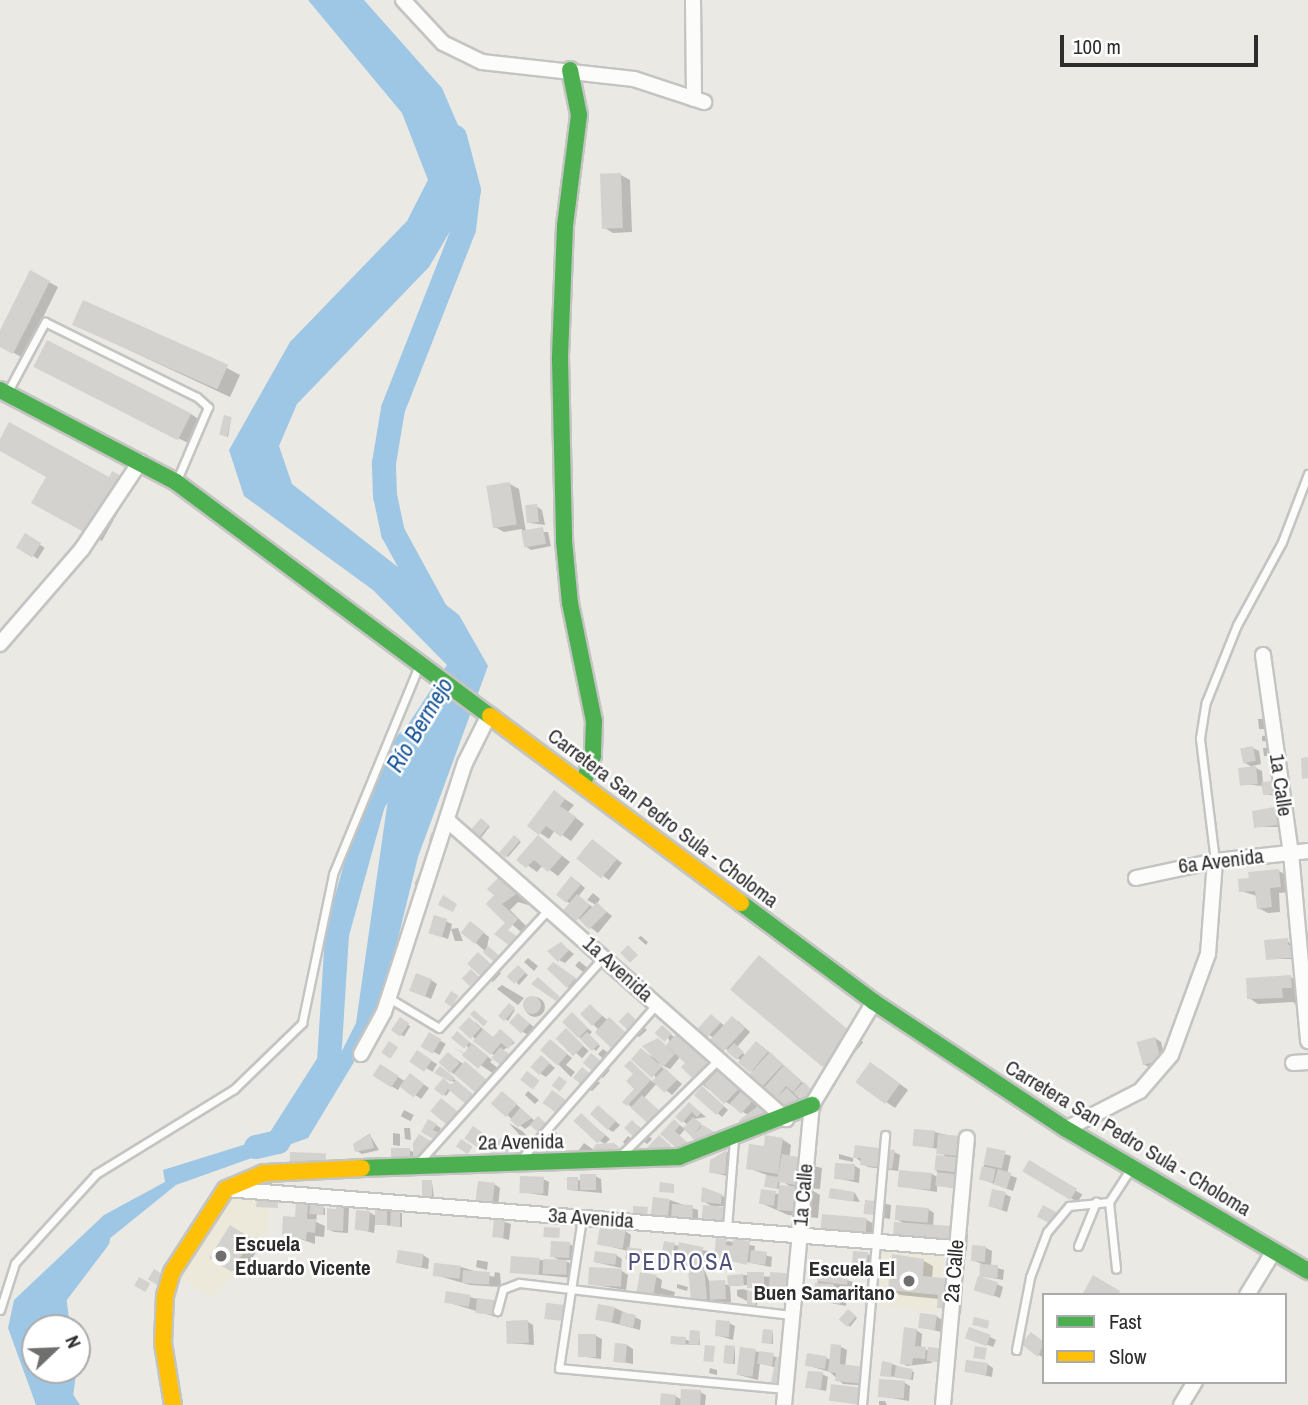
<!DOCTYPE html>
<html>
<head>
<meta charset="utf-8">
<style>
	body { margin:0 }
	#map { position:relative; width:1308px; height:1405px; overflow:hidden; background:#eae9e4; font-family:"Archivo Narrow",sans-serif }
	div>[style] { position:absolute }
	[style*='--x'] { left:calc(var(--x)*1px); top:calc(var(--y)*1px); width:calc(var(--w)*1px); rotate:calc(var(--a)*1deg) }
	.education>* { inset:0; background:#ece9da; transform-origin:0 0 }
	.water>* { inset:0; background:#9ec7e5 }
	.shadow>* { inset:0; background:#0003; transform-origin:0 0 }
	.round { border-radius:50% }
	.river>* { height:24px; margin:-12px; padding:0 12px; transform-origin:12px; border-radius:12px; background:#9ec7e5 }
	.building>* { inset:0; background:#d3d2ce; transform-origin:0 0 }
	.roads { filter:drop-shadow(2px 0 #c4c4c3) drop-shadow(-2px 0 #c4c4c3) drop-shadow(0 2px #c4c4c3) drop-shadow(0 -2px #c4c4c3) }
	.lane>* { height:7px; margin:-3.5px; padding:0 3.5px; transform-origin:3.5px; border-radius:3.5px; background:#fcfcfb }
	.street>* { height:14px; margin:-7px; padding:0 7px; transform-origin:7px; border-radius:7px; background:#fcfcfb }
	.fast>* { height:16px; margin:-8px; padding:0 8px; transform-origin:8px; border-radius:8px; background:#4caf50 }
	.slow>* { height:16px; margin:-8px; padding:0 8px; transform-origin:8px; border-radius:8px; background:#ffc107 }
	.dots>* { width:19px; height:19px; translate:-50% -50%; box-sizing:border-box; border:4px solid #fff; border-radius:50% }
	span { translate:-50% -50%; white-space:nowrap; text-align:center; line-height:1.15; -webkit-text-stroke:5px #fff; paint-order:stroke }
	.street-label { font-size:21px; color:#2d2d2d }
	.poi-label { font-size:21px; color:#2d2d2d; font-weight:700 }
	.left { translate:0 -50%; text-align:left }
	.right { translate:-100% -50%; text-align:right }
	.water-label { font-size:23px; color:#195696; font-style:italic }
	.neighbourhood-label { font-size:23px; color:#50517b; letter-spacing:2px }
	.legend { position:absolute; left:1042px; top:1293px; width:245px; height:91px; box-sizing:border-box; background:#fff; border:2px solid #ababab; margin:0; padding:9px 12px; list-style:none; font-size:21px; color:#2d2d2d }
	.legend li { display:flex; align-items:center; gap:14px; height:35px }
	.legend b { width:35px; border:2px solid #ababab }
	.north { position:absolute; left:21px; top:1314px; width:70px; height:70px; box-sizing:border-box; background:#fff; border:2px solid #ababab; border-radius:50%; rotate:67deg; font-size:19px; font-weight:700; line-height:28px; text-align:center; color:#2d2d2d }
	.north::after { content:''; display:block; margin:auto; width:24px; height:32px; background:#6f6f6d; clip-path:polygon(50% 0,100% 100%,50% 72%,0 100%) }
	.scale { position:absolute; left:1060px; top:35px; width:198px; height:32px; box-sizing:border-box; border:4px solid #2d2d2d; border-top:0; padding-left:9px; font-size:21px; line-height:24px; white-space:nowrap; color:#2d2d2d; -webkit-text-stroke:5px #fff; paint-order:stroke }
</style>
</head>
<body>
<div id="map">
	<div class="education">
		<i style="clip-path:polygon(230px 1195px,272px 1197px,267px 1233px,212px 1299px,181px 1278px)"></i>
		<i style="left:878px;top:1249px;width:67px;height:56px;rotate:7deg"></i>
	</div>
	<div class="water">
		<i style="clip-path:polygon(308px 0,364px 0,442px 88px,467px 146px,462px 211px,429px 267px,297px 404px,279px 446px,292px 484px,459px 615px,488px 666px,418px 857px,377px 1024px,308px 1138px,176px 1185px,72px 1269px,55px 1328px,35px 1328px,35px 1370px,57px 1370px,80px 1405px,36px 1405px,8px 1328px,14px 1300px,104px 1215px,165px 1182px,163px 1170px,291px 1130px,312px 1110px,356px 1023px,396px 743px,447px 665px,373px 590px,244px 496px,229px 450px,290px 342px,407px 221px,428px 180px,402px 113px)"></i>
	</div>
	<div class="shadow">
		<i style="clip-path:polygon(621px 175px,630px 180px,632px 232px,613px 233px,603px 227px)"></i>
		<i style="clip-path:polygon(49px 282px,58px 287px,23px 358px,0 345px,0 334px)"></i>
		<i style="clip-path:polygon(73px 324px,227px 368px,240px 375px,230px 397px)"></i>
		<i style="clip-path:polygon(49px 373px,191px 414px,203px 422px,192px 445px)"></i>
		<i style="clip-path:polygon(231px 419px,228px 437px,222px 435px)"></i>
		<i style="clip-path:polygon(0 443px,109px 480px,113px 474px,133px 485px,102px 541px,34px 502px,48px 476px,0 449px)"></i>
		<i style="clip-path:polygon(510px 484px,519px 489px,526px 532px,548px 532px,551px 546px,531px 550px,525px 546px,522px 529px,504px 532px,495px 527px)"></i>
		<i style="clip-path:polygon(536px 506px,542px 510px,545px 525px,530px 523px)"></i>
		<i style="left:26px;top:536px;width:22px;height:13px;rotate:32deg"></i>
		<i style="clip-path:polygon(1258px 719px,1272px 719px,1274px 730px,1259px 729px)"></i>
		<i style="clip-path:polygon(1272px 735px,1275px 742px,1262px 741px,1262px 736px)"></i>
		<i style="clip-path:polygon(1274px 747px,1277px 756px,1264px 756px,1263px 748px)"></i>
		<i style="clip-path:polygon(1253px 748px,1259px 751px,1261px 764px,1252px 766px,1262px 771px,1263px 784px,1277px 782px,1290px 827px,1256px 827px,1280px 809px,1276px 796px,1264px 794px,1263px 786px,1241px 784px,1254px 768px,1245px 763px)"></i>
		<i style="clip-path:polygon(554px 792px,574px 805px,568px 812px,584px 824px,571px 841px,555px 830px,549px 839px,540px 833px)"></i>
		<i style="clip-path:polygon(445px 794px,452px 796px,444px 809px,441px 808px)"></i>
		<i style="left:481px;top:820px;width:11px;height:14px;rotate:38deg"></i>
		<i style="clip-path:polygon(432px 832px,442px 835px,441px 846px,429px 841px)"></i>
		<i style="clip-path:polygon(538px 837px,570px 862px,558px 876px,543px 865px,537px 872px,519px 859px)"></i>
		<i style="clip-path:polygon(516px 838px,521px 842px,508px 857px,501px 852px)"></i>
		<i style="clip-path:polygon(599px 845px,622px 863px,609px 880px,580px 859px)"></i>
		<i style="clip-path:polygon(1279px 871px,1288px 876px,1290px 892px,1279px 893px,1280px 912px,1268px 913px,1258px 908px,1257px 896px,1241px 891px,1251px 879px)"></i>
		<i style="left:419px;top:874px;width:12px;height:11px;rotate:24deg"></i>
		<i style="clip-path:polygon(499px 879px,538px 903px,535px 907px,518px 902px,510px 910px,526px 926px,521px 932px,488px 904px,497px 895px)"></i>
		<i style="clip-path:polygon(578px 882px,585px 888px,578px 897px,594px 908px,596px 905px,587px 900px,593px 893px,600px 899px,597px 904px,612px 916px,598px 933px,567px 910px,571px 904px,566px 901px)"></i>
		<i style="clip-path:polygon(436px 917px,452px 924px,451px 929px,458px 928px,463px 941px,455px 941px,451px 929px,448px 939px,437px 935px)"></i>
		<i style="clip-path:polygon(476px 927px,489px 937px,487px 948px,505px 962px,501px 966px,476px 943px)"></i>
		<i style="clip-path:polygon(641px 936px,648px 942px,646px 945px,638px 938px)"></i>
		<i style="clip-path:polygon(1287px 940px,1303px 959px,1267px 959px)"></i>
		<i style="clip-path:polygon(561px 944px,574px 954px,565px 963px,559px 960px)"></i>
		<i style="clip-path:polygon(584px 949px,598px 958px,595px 962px)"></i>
		<i style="clip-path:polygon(478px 954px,501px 973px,493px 982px,487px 979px)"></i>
		<i style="clip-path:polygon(528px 958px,538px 966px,534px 971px,524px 962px)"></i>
		<i style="left:759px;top:958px;width:134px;height:42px;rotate:39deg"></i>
		<i style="left:579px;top:961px;width:14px;height:6px;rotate:39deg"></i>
		<i style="clip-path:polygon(559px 968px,581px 983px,574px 990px,568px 987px)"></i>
		<i style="clip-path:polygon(520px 969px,528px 975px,519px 985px,517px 983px)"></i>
		<i style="clip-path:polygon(1291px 977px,1300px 983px,1299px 1007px,1293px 1002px,1258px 1004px,1249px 998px)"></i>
		<i style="clip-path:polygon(431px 980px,437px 984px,431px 999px,418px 993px)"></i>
		<i style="clip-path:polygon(502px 985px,524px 998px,518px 1005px,497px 989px)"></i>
		<i class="round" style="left:525px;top:997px;width:20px;height:20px"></i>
		<i style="clip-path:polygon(509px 1005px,515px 1010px,508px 1021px,501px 1015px)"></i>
		<i style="clip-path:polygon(590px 1006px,631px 1039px,619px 1051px,593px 1024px)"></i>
		<i style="clip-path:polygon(628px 1014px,647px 1030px,639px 1037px,634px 1034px)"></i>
		<i style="clip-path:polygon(519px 1015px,535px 1028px,528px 1035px,523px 1032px)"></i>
		<i style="clip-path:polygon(572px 1015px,592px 1032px,589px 1035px,600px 1046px,596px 1051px,578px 1036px)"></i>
		<i style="clip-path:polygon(712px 1016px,725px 1026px,738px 1021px,750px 1032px,737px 1047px,745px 1055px,762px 1046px,820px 1098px,791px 1112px,751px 1077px,754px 1073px,741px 1061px,701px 1028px)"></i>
		<i style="left:400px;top:1020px;width:12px;height:12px;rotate:31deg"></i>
		<i style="clip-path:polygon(475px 1022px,494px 1039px,502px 1033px,515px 1043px,503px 1050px,510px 1056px,502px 1065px,494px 1058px,490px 1062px,499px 1069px,494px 1074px,452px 1046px,465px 1054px,469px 1049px,459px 1034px,492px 1060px,495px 1056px,473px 1037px)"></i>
		<i style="clip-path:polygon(665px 1029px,675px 1038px,680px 1032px,759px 1103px,755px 1110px,748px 1115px,726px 1102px,696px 1080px,681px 1056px,670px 1069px,657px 1063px,682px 1084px,672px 1095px,657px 1083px,644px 1098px,667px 1118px,657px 1128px,629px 1105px,625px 1102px,637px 1089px,641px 1072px,654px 1083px,657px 1080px,641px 1050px,654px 1058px,644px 1046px,647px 1044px,667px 1047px,670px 1043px)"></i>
		<i style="left:566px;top:1031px;width:30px;height:10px;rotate:41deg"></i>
		<i style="left:430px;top:1035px;width:18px;height:13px;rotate:29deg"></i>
		<i style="clip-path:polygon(1155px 1038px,1161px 1042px,1166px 1063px,1149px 1067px,1143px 1064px)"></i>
		<i style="clip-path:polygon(551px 1041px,572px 1058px,566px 1065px,575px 1072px,571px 1077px,558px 1064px)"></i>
		<i style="clip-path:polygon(603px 1049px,617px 1060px,611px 1066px,598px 1054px)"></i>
		<i style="left:418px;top:1053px;width:22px;height:9px;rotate:30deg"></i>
		<i style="clip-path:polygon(449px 1054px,494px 1086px,486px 1096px,451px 1072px)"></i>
		<i style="clip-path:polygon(591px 1055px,610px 1070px,603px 1078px,598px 1075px)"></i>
		<i style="clip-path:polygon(542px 1057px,555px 1068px,546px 1077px,541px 1074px)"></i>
		<i style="clip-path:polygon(381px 1066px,406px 1082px,416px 1079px,429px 1088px,421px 1099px,401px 1085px,398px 1090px,374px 1076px)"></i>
		<i style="clip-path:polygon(442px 1069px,482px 1102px,476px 1109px,451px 1089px,446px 1096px,437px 1088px,456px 1083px,436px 1073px)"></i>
		<i style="clip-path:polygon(880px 1069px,908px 1090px,895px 1108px,858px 1082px)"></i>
		<i style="clip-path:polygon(588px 1073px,600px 1083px,592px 1091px,587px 1088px)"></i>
		<i style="clip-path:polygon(528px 1091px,539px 1100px,535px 1104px,525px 1095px)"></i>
		<i style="clip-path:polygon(708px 1092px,728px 1110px,722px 1117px,697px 1095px)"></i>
		<i style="clip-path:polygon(508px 1097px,536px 1122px,544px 1122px,557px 1133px,552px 1139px,532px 1124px,525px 1129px,508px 1116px)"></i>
		<i style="clip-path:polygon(442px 1100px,462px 1116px,452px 1126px,447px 1123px)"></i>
		<i style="clip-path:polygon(599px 1107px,620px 1125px,613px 1132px,608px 1129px)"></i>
		<i style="clip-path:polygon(695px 1108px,706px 1117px,694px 1119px,703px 1127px,708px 1149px,686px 1128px,679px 1136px,663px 1133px,674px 1121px,685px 1129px,688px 1125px,678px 1117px)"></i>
		<i style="left:404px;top:1110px;width:11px;height:7px;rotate:27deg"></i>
		<i style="clip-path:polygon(581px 1115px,610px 1139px,605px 1144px,600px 1141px)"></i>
		<i style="clip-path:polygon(429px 1121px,441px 1128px,438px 1134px,446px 1139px,444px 1142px,424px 1131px)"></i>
		<i style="clip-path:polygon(509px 1123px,522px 1131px,529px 1138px,524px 1140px)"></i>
		<i style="clip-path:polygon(638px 1126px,652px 1139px,647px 1144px,627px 1128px)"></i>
		<i style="clip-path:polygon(404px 1128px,410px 1128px,411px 1140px,405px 1139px)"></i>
		<i style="clip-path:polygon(479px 1132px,490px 1139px,484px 1149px,467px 1138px)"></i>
		<i style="clip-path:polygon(934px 1132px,976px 1142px,974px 1159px,962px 1158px,967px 1191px,937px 1185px,937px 1192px,899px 1186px,932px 1174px,939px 1178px,936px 1169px,947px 1158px,938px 1149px,915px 1145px)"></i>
		<i style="clip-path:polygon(393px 1133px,400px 1134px,400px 1146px,393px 1145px)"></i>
		<i style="clip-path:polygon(509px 1134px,520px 1143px,517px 1146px,507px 1137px)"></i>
		<i style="clip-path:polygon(370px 1135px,379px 1150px,362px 1154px,357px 1151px)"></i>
		<i style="left:628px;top:1136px;width:13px;height:8px;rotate:39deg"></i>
		<i style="clip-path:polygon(419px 1137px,439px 1148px,428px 1167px,399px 1168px,409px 1150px,415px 1153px)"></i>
		<i style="clip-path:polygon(evenodd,782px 1139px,791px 1145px,789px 1160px,822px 1168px,820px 1189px,808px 1188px,820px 1195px,818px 1218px,788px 1215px,761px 1203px,775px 1193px,780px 1195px,780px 1189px,766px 1186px,767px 1175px,748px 1168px,765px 1148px,782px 1139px,780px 1180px,793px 1188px,779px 1187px,780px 1180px)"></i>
		<i style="clip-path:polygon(584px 1143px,594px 1150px,620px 1148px,576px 1154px)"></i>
		<i style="clip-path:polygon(988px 1149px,1011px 1156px,1007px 1174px,1017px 1178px,1013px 1191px,981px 1179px)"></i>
		<i style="clip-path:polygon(727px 1152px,733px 1155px,731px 1177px,711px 1172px,712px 1161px)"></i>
		<i style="clip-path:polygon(894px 1152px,900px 1155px,898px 1171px,868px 1167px,855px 1157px)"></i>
		<i style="clip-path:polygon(839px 1154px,853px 1158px,853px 1162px,839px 1159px)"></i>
		<i style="left:1030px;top:1163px;width:61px;height:9px;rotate:31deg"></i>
		<i style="clip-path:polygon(855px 1166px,860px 1169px,859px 1183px,836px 1178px)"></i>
		<i style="clip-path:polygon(595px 1176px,601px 1179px,602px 1193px,569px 1190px,577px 1179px,582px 1182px)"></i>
		<i style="clip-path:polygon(543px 1179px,549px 1182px,548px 1196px,521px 1192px)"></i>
		<i style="clip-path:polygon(432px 1182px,434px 1199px,426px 1199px,424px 1197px)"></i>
		<i style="clip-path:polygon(494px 1184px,500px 1188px,498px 1206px,478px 1201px)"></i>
		<i style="clip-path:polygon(855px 1193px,860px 1202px,830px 1198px)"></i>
		<i style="clip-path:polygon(1005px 1194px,1011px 1197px,1007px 1212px,990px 1206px)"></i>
		<i style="clip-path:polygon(721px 1195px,727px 1199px,727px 1206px,717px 1206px,729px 1212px,728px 1224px,703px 1218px,715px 1208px,703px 1201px)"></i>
		<i style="clip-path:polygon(670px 1200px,698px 1210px,698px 1222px,654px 1215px)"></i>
		<i style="clip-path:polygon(881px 1203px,891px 1205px,890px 1219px,879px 1217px)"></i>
		<i style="clip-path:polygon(308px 1205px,325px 1208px,325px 1215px,317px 1214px,316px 1222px,325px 1226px,324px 1237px,315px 1236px,315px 1244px,283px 1233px)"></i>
		<i style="clip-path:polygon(343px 1205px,349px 1208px,348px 1233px,334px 1232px,328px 1229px)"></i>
		<i style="clip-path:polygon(386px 1209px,402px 1213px,402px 1227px,375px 1224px,374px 1233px,357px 1229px,369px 1212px,376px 1216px)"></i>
		<i style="clip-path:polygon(928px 1209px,934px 1213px,933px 1227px,968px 1234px,967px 1251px,904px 1247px,907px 1225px,896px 1219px)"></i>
		<i style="clip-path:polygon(823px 1215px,867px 1220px,876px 1225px,875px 1243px)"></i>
		<i style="clip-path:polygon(496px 1219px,511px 1224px,509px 1240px,494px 1236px)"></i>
		<i style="left:231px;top:1228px;width:34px;height:35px;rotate:32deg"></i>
		<i style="clip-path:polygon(625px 1231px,631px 1235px,629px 1250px,643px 1252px,642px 1261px,627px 1258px,628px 1251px,600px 1244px)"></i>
		<i style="clip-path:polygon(727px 1241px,755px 1246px,754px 1252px,772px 1257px,771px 1267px,716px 1256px)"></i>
		<i style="clip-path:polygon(569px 1244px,575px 1247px,574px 1260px,564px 1260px,573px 1265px,572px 1278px,512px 1272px,539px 1260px,561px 1261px,552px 1256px)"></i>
		<i style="clip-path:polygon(674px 1245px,708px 1251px,705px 1269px,662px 1262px)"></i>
		<i style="clip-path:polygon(986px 1248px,992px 1251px,991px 1266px,1004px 1270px,1003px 1280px,981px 1276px,982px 1264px,972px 1260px)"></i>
		<i style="clip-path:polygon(867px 1254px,873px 1257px,872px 1278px,859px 1277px,853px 1274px)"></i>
		<i style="clip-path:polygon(423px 1255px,429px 1259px,428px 1269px,398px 1263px)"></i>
		<i style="clip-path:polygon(616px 1255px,622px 1259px,621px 1268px,595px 1262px)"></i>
		<i style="clip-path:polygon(477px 1260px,488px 1262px,487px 1270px,476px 1267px)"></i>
		<i style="clip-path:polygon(924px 1261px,933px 1266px,932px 1279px,963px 1286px,961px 1314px,939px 1307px,939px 1299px,900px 1295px,890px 1289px)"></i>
		<i style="clip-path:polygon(461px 1267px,494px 1277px,495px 1272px,500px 1273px,501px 1287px,470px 1285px,435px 1275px)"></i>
		<i style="clip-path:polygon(820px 1267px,833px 1269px,838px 1277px,853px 1282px,852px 1287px,840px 1286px,839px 1292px,847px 1296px,846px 1306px,815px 1300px)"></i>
		<i style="clip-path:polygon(622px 1271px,628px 1275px,626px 1290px,589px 1284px)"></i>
		<i style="clip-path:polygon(705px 1271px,710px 1283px,729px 1285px,743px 1275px,803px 1279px,801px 1299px,776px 1297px,771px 1291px,754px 1290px,748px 1285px,730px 1286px,731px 1302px,697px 1303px,692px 1299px,689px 1272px)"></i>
		<i style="clip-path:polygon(657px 1277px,662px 1280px,661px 1288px,675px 1292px,674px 1296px,639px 1292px)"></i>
		<i style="clip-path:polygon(677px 1284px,688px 1287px,687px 1291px,677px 1288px)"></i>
		<i style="clip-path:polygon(997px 1284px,1003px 1287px,1000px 1298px,976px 1289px)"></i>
		<i style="clip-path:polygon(743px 1289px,758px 1294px,757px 1306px,737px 1296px,737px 1290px)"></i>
		<i style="clip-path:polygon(470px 1297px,500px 1305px,499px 1318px,447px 1302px)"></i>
		<i style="clip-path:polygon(615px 1308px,641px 1320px,640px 1330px,598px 1319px)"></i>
		<i style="clip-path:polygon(850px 1312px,857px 1318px,850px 1327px,848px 1325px)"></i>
		<i style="clip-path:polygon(936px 1316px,942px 1320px,941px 1332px,920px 1327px)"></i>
		<i style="clip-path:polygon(528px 1322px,533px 1325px,534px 1345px,509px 1343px)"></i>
		<i style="clip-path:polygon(729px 1323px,735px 1326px,733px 1340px,716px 1335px)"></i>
		<i style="clip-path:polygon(916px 1330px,922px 1334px,921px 1348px,930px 1351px,932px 1363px,907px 1366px,902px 1363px)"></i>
		<i style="clip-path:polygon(699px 1332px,700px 1345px,674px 1344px,685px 1339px,691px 1342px)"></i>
		<i style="clip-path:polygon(773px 1332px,773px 1344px,766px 1343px)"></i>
		<i style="clip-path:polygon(782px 1334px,789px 1335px,782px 1352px,780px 1350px)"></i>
		<i style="clip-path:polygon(596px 1336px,602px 1339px,601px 1359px,579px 1356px)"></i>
		<i style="clip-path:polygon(990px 1337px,996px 1340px,993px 1347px,971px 1338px)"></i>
		<i style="clip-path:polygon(1024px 1343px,1044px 1343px,1044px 1358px,1039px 1355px)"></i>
		<i style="clip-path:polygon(627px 1345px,633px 1349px,633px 1364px,617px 1361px)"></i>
		<i style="clip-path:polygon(841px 1347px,847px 1350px,845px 1367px,871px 1372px,869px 1386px,843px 1384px,830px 1372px,806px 1365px,826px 1358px,831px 1360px)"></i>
		<i style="clip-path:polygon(735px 1348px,735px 1364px,727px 1363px)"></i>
		<i style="clip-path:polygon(755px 1351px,780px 1358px,781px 1385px,775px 1382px,777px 1368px,760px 1363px,758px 1380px,739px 1375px)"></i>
		<i style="clip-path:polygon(892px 1364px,914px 1372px,913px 1380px,882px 1375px)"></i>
		<i style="clip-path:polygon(987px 1364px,993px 1368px,992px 1377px,966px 1371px)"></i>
		<i style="clip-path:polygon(710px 1368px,717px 1370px,717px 1375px,709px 1373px)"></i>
		<i style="clip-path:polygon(822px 1374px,828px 1377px,826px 1391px,807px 1387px)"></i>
		<i style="clip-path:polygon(905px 1383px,910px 1386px,909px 1401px,879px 1396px)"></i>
		<i style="clip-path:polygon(862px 1390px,868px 1393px,866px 1405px,830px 1400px)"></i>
		<i style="clip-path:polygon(700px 1392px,706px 1395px,705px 1405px,662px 1405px,675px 1396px,682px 1400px)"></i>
		<i style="clip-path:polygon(879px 1401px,885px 1401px,887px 1405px,879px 1405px)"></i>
	</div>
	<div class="river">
		<i style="--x:439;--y:617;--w:96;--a:-118.7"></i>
		<i style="--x:393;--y:533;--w:38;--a:-102"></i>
		<i style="--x:385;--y:496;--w:33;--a:-92"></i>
		<i style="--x:384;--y:463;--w:55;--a:-80.5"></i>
		<i style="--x:393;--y:409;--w:193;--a:-68.5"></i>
		<i style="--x:464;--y:229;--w:39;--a:-83"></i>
		<i style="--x:469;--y:190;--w:55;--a:-104.8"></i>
		<i style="--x:256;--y:1147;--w:23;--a:-13"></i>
		<i style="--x:278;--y:1142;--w:95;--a:-57.5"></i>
		<i style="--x:329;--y:1062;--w:128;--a:-86.4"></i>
		<i style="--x:337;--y:934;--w:135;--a:-74.5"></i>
		<i style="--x:373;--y:804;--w:70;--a:-60.9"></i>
		<i style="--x:58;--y:1328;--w:31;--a:-97"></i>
		<i style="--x:54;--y:1297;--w:73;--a:-52.8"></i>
		<i style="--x:60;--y:1405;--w:35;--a:-83"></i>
	</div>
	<div class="building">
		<i style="left:621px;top:173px;width:55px;height:21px;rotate:88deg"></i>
		<i style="clip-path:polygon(30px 270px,50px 281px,13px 354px,0 347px,0 330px)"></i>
		<i style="left:83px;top:300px;width:159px;height:27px;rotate:24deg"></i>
		<i style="left:47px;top:340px;width:162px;height:30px;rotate:27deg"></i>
		<i style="left:224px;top:415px;width:8px;height:20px;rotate:14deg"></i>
		<i style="clip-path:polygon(9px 422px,109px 477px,112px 471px,121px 476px,89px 535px,31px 503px,46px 477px,0 451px,0 439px)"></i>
		<i style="left:510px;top:482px;width:43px;height:24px;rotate:81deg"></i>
		<i style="left:537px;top:504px;width:18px;height:12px;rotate:84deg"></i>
		<i style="left:543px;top:527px;width:17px;height:22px;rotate:80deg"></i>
		<i style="left:25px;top:533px;width:19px;height:17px;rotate:32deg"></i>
		<i style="left:1253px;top:746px;width:15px;height:13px;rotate:79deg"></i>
		<i style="clip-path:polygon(1308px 757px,1308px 778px,1302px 779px,1301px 758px)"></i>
		<i style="left:1256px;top:766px;width:18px;height:18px;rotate:84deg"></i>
		<i style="left:1277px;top:780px;width:13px;height:16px;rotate:81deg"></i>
		<i style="clip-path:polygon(554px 790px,565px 799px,560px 806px,576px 817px,561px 837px,546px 826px,539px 835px,527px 826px)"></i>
		<i style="clip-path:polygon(1274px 796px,1284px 796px,1285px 824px,1254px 828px,1252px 811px,1275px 807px)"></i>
		<i style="left:481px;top:818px;width:11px;height:16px;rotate:41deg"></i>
		<i style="left:514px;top:835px;width:8px;height:23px;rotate:40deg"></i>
		<i style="clip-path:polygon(538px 835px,562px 856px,548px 872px,534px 860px,526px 868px,516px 860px)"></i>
		<i style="left:592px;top:839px;width:32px;height:25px;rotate:39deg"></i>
		<i style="clip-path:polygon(1279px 869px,1281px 887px,1270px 888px,1272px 907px,1257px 909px,1255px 891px,1239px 892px,1238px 879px,1249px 878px,1248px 872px)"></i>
		<i style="left:571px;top:876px;width:13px;height:24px;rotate:39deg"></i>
		<i style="clip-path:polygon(499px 877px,506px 884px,510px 879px,522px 890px,502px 904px,518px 919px,508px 930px,522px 940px,514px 949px,494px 934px,505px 923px,486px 904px,494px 895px,487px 889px)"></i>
		<i style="left:577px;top:894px;width:17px;height:21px;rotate:40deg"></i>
		<i style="clip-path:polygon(443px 895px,457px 904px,453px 912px,438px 905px)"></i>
		<i style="left:597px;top:902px;width:14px;height:25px;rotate:45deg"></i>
		<i style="left:434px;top:915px;width:14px;height:19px;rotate:17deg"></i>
		<i style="left:470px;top:921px;width:18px;height:15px;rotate:38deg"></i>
		<i style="clip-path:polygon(1288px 938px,1288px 945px,1297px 944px,1298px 957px,1266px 960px,1264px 940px)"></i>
		<i style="clip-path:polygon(561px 942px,569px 950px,558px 962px,547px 951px)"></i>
		<i style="left:628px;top:945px;width:14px;height:11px;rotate:45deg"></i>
		<i style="left:488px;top:946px;width:21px;height:8px;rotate:41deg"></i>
		<i style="left:478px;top:952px;width:25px;height:16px;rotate:43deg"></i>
		<i style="left:759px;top:955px;width:121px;height:45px;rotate:40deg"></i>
		<i style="clip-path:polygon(553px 962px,576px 978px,567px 988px,547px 969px)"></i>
		<i style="left:518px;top:965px;width:11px;height:16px;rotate:45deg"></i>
		<i style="left:471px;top:969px;width:11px;height:13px;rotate:45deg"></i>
		<i style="left:416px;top:973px;width:17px;height:19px;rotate:21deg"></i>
		<i style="clip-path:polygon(1291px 975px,1292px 988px,1282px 988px,1283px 998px,1247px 999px,1246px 978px)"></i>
		<i style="clip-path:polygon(538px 977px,560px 997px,556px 1001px,531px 984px)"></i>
		<i style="left:451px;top:991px;width:9px;height:13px;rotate:32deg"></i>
		<i class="round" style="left:523px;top:996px;width:18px;height:18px"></i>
		<i style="left:509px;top:1003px;width:8px;height:17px;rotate:40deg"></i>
		<i style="left:590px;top:1004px;width:17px;height:14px;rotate:45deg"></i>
		<i style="left:474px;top:1010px;width:18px;height:6px;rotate:41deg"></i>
		<i style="left:572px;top:1012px;width:23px;height:14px;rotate:45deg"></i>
		<i style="left:628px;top:1012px;width:20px;height:13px;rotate:45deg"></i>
		<i style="left:518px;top:1013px;width:16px;height:13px;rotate:43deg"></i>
		<i style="left:711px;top:1014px;width:13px;height:20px;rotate:42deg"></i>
		<i style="left:732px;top:1016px;width:18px;height:33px;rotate:43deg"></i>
		<i style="left:400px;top:1017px;width:11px;height:16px;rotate:34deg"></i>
		<i style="left:469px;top:1017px;width:16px;height:15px;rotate:43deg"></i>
		<i style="left:609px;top:1017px;width:25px;height:21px;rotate:43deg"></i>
		<i style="left:662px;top:1025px;width:13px;height:11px;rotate:42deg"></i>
		<i style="left:566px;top:1028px;width:25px;height:15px;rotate:45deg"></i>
		<i style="clip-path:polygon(483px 1029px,493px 1037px,500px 1029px,514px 1041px,508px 1049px,501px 1043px,491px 1055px,473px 1041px)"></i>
		<i style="clip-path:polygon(680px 1030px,714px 1061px,695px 1081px,681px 1067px,685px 1063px,666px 1045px)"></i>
		<i style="left:457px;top:1031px;width:17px;height:9px;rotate:40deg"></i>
		<i style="left:429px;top:1032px;width:14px;height:17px;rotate:30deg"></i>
		<i style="left:587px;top:1032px;width:17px;height:10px;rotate:45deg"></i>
		<i style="left:1155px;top:1037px;width:24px;height:19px;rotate:75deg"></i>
		<i style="clip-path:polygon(658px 1038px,675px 1054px,663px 1067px,642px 1046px)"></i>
		<i style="left:550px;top:1039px;width:23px;height:15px;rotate:41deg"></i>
		<i style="left:389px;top:1041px;width:11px;height:14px;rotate:34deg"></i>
		<i style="left:756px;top:1041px;width:16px;height:28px;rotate:40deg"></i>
		<i style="left:472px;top:1043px;width:21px;height:16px;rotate:39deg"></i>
		<i style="left:734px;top:1043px;width:13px;height:11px;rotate:42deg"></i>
		<i style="left:500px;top:1047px;width:11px;height:14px;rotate:38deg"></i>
		<i style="left:641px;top:1048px;width:28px;height:15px;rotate:42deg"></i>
		<i style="left:417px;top:1050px;width:18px;height:14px;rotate:34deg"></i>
		<i style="left:448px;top:1052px;width:16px;height:14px;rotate:43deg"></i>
		<i style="left:770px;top:1052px;width:18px;height:33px;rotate:43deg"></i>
		<i style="left:591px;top:1053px;width:19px;height:13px;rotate:39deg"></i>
		<i style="left:541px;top:1055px;width:12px;height:16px;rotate:42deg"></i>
		<i style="clip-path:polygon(630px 1060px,651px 1080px,627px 1106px,622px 1102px,634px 1089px,626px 1081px,633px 1074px,624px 1066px)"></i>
		<i style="left:465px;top:1061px;width:32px;height:17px;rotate:41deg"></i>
		<i style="left:870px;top:1062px;width:37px;height:25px;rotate:36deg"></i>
		<i style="left:380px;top:1064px;width:22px;height:14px;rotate:32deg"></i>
		<i style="clip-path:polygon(784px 1065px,802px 1081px,793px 1092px,786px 1086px,778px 1096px,787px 1088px,801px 1102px,790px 1114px,763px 1089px)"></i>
		<i style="clip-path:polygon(440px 1066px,455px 1078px,451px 1082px,434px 1073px)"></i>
		<i style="left:582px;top:1067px;width:17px;height:14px;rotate:40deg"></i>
		<i style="left:665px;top:1068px;width:17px;height:18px;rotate:45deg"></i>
		<i style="left:720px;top:1068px;width:28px;height:23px;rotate:44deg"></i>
		<i style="left:527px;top:1071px;width:16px;height:11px;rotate:38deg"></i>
		<i style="left:410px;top:1073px;width:18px;height:17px;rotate:38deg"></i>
		<i style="left:559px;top:1076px;width:10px;height:12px;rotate:37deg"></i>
		<i style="clip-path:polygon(443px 1078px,451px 1085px,456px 1080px,477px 1098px,469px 1107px,448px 1089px,443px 1096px,434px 1089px)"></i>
		<i style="left:804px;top:1082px;width:17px;height:15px;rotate:45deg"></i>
		<i style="left:702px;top:1086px;width:30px;height:12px;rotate:42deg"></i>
		<i style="left:744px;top:1088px;width:15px;height:21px;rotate:42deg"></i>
		<i style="left:552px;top:1090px;width:19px;height:16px;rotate:36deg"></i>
		<i style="left:502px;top:1091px;width:20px;height:17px;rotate:41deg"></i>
		<i style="left:642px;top:1095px;width:27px;height:17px;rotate:42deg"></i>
		<i style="left:441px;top:1098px;width:21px;height:17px;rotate:39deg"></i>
		<i style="clip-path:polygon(689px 1102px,701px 1113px,697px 1117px,692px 1112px,682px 1123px,675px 1117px)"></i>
		<i style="left:762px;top:1103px;width:15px;height:29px;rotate:53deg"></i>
		<i style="left:598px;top:1105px;width:24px;height:12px;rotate:42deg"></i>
		<i style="clip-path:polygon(520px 1108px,532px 1118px,518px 1127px,510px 1120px)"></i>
		<i style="left:581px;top:1113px;width:33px;height:11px;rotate:43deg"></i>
		<i style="left:538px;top:1116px;width:19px;height:12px;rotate:43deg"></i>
		<i style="clip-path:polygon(693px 1117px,702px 1124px,694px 1134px,703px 1125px,716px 1133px,701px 1147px,683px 1128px)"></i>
		<i style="clip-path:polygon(428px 1119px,437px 1124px,433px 1130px,441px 1134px,437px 1141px,421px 1132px)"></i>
		<i style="clip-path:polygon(674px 1119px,680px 1125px,675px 1131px,688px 1143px,681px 1152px,660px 1134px)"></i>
		<i style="left:632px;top:1120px;width:21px;height:11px;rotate:45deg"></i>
		<i style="left:473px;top:1126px;width:16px;height:15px;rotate:35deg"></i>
		<i style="left:914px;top:1129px;width:21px;height:17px;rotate:5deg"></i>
		<i style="clip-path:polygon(370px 1133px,374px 1148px,355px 1152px,353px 1144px)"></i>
		<i style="clip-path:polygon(419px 1134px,434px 1143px,413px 1165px,413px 1143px)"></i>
		<i style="left:938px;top:1134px;width:32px;height:20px;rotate:5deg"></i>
		<i style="clip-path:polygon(659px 1135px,671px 1146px,666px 1153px,660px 1147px,652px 1156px,645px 1150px)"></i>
		<i style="clip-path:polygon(765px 1135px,783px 1138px,778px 1174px,746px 1169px,749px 1144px,764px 1146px)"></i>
		<i style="left:501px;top:1138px;width:15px;height:18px;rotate:42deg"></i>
		<i style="left:461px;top:1139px;width:14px;height:9px;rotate:34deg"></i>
		<i style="clip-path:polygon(614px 1143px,628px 1155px,586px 1159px,596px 1144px)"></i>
		<i style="clip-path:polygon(855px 1145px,895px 1150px,892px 1169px,860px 1165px,861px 1158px,853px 1158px)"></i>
		<i style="left:987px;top:1147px;width:19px;height:18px;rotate:12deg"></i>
		<i style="left:410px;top:1148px;width:17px;height:19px;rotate:90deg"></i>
		<i style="clip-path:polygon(727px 1150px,725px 1174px,709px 1173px,710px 1160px)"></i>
		<i style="left:290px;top:1152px;width:36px;height:14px;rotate:2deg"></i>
		<i style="left:782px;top:1154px;width:32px;height:28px;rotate:11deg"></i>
		<i style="left:936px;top:1155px;width:30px;height:15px;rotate:6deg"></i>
		<i style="left:1029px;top:1160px;width:56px;height:13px;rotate:31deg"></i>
		<i style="left:835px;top:1163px;width:20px;height:16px;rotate:3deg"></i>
		<i style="left:982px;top:1166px;width:14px;height:14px;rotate:12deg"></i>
		<i style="left:998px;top:1169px;width:14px;height:16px;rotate:17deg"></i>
		<i style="left:899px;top:1170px;width:33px;height:17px;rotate:5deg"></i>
		<i style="left:937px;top:1172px;width:26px;height:14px;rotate:7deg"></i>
		<i style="left:596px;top:1174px;width:16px;height:16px;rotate:90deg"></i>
		<i style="left:766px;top:1175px;width:13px;height:12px;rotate:9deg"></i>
		<i style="left:520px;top:1176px;width:24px;height:17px;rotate:2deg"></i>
		<i style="left:578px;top:1177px;width:13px;height:11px;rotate:90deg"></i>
		<i style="left:422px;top:1180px;width:10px;height:18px"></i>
		<i style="left:478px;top:1181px;width:17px;height:21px;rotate:7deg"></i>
		<i style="clip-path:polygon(660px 1182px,674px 1184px,674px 1193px,659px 1192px)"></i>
		<i style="left:779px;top:1185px;width:32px;height:25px;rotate:5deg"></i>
		<i style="clip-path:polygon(702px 1187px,722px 1194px,721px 1204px,701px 1202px)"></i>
		<i style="left:830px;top:1188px;width:25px;height:10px;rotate:9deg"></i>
		<i style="left:761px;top:1189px;width:15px;height:15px;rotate:8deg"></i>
		<i style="left:992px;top:1189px;width:14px;height:18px;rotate:12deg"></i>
		<i style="left:653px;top:1197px;width:17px;height:19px;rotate:7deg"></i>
		<i style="clip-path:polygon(257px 1200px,278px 1202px,278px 1208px,256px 1207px)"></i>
		<i style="left:865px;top:1200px;width:10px;height:14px;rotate:6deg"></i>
		<i style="clip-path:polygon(296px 1202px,308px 1203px,307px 1219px,316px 1219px,315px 1233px,307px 1232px,306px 1240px,282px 1234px,283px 1216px,295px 1217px)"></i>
		<i style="clip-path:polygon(336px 1203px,344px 1203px,343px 1231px,327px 1230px,327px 1208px,336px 1209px)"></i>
		<i style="left:310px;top:1204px;width:14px;height:10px;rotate:4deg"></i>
		<i style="left:672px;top:1204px;width:21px;height:14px;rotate:3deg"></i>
		<i style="left:703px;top:1205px;width:21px;height:14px;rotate:5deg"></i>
		<i style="left:896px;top:1205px;width:33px;height:15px;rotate:5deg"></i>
		<i style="left:1043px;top:1205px;width:15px;height:13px;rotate:28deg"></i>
		<i style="clip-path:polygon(633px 1206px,648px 1207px,647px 1216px,633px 1214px)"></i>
		<i style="left:375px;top:1207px;width:12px;height:18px"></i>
		<i style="clip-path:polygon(391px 1209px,400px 1210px,400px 1227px,390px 1226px)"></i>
		<i style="left:356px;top:1210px;width:14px;height:20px;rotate:4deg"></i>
		<i style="left:822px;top:1214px;width:45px;height:21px;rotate:5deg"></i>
		<i style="left:494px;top:1217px;width:11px;height:20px;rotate:5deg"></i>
		<i style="left:894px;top:1222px;width:65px;height:20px;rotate:4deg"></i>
		<i style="left:230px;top:1225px;width:26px;height:39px;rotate:32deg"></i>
		<i style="left:600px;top:1226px;width:26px;height:19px;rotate:9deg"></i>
		<i style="left:544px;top:1227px;width:16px;height:10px;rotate:4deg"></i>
		<i style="clip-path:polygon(716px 1238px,727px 1239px,726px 1245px,732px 1246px,733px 1239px,750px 1241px,747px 1265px,714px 1257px)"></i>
		<i style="left:551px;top:1241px;width:19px;height:16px;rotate:3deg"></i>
		<i style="left:664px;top:1241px;width:11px;height:22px;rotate:10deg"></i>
		<i style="left:679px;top:1242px;width:25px;height:20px;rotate:12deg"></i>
		<i style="left:972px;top:1245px;width:14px;height:16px;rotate:4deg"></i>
		<i style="left:627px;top:1247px;width:15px;height:12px;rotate:8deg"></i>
		<i style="left:398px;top:1250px;width:26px;height:13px;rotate:9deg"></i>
		<i style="left:751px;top:1250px;width:16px;height:13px;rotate:7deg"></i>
		<i style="left:595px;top:1251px;width:22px;height:11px;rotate:8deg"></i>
		<i style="left:853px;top:1251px;width:15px;height:24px;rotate:4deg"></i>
		<i style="clip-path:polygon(892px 1254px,924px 1259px,923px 1276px,954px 1279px,952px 1309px,937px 1308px,938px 1295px,888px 1290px)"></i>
		<i style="left:511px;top:1256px;width:29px;height:17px;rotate:4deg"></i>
		<i style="left:543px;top:1259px;width:24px;height:15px;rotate:2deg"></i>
		<i style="left:434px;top:1263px;width:27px;height:13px;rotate:6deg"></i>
		<i style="left:980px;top:1264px;width:18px;height:13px;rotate:3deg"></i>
		<i style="clip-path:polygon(819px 1265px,833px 1267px,833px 1275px,848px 1276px,847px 1285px,817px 1281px)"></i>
		<i style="left:589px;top:1267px;width:33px;height:18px;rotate:3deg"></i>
		<i style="left:154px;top:1269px;width:12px;height:12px;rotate:31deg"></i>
		<i style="left:704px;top:1269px;width:30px;height:16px;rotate:84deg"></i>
		<i style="left:463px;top:1270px;width:27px;height:13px;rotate:4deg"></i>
		<i style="left:640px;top:1272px;width:17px;height:21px;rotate:10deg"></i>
		<i style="left:747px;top:1272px;width:17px;height:16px"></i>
		<i style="left:770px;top:1272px;width:28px;height:23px;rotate:4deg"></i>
		<i style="left:743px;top:1274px;width:11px;height:16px;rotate:85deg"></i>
		<i style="clip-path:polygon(1093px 1275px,1120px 1291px,1118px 1295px,1082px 1295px)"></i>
		<i style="left:978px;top:1276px;width:21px;height:15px;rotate:17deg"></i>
		<i style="left:139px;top:1277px;width:13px;height:10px;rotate:29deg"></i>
		<i style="left:725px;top:1280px;width:19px;height:16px;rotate:87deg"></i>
		<i style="clip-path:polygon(815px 1283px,834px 1284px,834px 1290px,841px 1291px,840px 1304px,814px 1301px)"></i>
		<i style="left:446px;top:1291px;width:25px;height:12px;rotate:9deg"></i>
		<i style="left:747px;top:1291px;width:9px;height:15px"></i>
		<i style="left:477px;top:1298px;width:18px;height:15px;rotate:6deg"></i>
		<i style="left:546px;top:1303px;width:20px;height:16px;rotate:6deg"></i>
		<i style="left:598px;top:1304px;width:17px;height:16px;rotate:10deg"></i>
		<i style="left:848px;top:1309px;width:11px;height:14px;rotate:41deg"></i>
		<i style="left:622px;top:1312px;width:14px;height:13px;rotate:12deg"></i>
		<i style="left:920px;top:1313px;width:17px;height:15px;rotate:7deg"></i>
		<i style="left:974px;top:1317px;width:16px;height:8px;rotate:14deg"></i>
		<i style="left:528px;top:1320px;width:23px;height:22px;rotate:88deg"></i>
		<i style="left:716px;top:1320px;width:14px;height:16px;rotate:4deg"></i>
		<i style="clip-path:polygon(904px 1327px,917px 1329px,915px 1346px,926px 1347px,925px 1359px,913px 1358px,912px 1365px,900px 1364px)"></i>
		<i style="left:969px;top:1327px;width:23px;height:12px;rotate:20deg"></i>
		<i style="left:763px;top:1329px;width:10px;height:14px;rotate:6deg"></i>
		<i style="left:690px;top:1330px;width:10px;height:14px;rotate:6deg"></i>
		<i style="clip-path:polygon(1031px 1332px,1044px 1342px,1038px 1357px,1021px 1344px)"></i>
		<i style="left:578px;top:1334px;width:18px;height:23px"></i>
		<i style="left:671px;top:1336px;width:15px;height:8px;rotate:4deg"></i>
		<i style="left:615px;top:1343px;width:12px;height:19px;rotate:5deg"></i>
		<i style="clip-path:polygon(831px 1344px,841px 1345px,840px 1364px,865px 1367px,864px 1384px,835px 1381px,836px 1373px,828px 1372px)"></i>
		<i style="left:705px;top:1345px;width:10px;height:16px;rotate:6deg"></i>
		<i style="left:725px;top:1345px;width:10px;height:18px;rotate:6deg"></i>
		<i style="left:975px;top:1346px;width:12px;height:12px;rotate:9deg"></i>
		<i style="left:740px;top:1347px;width:16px;height:28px;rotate:7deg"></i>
		<i style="left:928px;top:1347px;width:20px;height:14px;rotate:6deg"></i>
		<i style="left:759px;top:1351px;width:15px;height:13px;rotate:8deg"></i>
		<i style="left:807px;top:1353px;width:20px;height:13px;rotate:9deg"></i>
		<i style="left:776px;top:1357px;width:10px;height:25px;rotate:11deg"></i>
		<i style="left:966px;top:1360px;width:22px;height:12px;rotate:8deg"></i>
		<i style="clip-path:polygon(882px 1361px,892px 1363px,891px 1377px,880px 1376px)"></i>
		<i style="left:896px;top:1366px;width:17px;height:11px;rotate:10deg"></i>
		<i style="clip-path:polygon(808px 1371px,823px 1372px,821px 1389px,805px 1388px)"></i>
		<i style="left:879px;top:1379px;width:26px;height:18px;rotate:4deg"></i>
		<i style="left:831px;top:1384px;width:31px;height:17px;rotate:7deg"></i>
		<i style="left:681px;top:1389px;width:20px;height:16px;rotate:3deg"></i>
		<i style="clip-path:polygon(661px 1393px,676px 1395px,675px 1405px,660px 1405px)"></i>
	</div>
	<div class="roads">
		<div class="lane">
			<i style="--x:7;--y:393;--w:81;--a:-61.8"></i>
			<i style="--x:45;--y:322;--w:169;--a:26.3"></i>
			<i style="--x:197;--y:397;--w:15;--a:42"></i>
			<i style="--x:208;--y:407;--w:79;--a:113"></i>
			<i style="--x:1215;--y:861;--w:124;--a:-97"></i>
			<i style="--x:1200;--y:738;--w:36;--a:-81"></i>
			<i style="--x:1206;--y:702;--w:83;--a:-68.1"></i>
			<i style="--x:1237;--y:625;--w:94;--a:-61.5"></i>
			<i style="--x:1282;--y:542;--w:73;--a:-69.1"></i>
			<i style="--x:389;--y:998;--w:58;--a:31"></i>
			<i style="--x:439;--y:1028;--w:161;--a:-47.3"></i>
			<i style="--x:621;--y:1155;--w:137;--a:-44.4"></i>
			<i style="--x:521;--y:1159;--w:205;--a:-48.8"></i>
			<i style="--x:419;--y:1162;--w:275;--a:-48"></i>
			<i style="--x:1109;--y:1202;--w:67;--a:84"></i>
			<i style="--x:582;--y:1218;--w:152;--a:98.7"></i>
			<i style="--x:559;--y:1368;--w:227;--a:5.3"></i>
			<i style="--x:727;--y:1228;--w:89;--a:-85.5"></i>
			<i style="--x:1078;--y:1246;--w:48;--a:-67.8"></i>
			<i style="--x:0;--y:1310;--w:49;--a:-72.3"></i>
			<i style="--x:15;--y:1263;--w:120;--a:-47.7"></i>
			<i style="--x:96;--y:1174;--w:162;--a:-31.6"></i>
			<i style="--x:234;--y:1089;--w:95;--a:-44.1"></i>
			<i style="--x:302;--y:1023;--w:152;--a:-78.2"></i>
			<i style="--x:333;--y:874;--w:226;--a:-67.6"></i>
			<i style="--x:497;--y:1311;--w:23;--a:-75"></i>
			<i style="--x:503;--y:1289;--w:17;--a:-21"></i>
			<i style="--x:519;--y:1283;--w:275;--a:6.7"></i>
			<i style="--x:1016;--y:1350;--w:74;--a:-79.1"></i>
			<i style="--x:1030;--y:1277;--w:48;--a:-69.3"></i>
			<i style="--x:1047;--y:1232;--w:34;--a:-50"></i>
			<i style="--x:1069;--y:1206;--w:40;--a:-5.7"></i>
			<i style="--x:1109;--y:1202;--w:38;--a:-57"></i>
			<i style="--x:862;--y:1405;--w:271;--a:-85.1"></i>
		</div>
		<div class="street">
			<i style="--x:403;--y:0;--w:59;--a:47.1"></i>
			<i style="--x:443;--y:43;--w:43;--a:26"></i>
			<i style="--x:482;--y:62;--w:153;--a:6.4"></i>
			<i style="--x:634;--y:79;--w:74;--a:18.2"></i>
			<i style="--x:693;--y:0;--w:99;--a:89.4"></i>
			<i style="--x:0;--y:644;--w:125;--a:-49.2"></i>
			<i style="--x:82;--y:549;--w:105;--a:-56.3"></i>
			<i style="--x:1263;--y:655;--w:200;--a:82"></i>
			<i style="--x:1291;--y:853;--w:189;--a:84.8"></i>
			<i style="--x:448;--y:821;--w:451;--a:41.4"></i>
			<i style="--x:1136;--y:878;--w:81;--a:-12.1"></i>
			<i style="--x:1215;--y:861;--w:94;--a:-6.1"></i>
			<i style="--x:361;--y:1054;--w:48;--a:-61.3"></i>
			<i style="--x:384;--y:1012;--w:262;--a:-72"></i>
			<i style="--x:465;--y:763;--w:54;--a:-63.4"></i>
			<i style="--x:1293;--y:1063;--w:15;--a:-4"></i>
			<i style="--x:1066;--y:1129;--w:83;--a:-27.2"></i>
			<i style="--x:1140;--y:1091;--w:48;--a:-49.3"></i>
			<i style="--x:1171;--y:1055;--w:108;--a:-69.9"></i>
			<i style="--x:1208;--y:954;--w:93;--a:-85.7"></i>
			<i style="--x:226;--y:1189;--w:731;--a:4.63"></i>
			<i style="--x:1247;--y:1295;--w:52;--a:-58.5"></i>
			<i style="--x:784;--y:1405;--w:301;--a:-84.7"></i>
			<i style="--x:812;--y:1105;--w:120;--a:-59"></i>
			<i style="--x:943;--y:1405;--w:268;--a:-84.9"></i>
			<i style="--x:1181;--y:1405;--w:27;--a:-59"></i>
		</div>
		<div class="fast">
			<i style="--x:570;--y:70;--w:46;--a:78.7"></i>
			<i style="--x:579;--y:115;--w:112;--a:97.2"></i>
			<i style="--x:565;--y:226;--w:133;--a:92.2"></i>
			<i style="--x:560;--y:359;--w:182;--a:88.7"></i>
			<i style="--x:564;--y:541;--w:62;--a:84.5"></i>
			<i style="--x:570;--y:603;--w:120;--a:78.5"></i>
			<i style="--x:594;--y:721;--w:35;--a:92"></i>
			<i style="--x:593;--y:756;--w:29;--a:110"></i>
			<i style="--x:0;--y:390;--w:199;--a:27.6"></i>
			<i style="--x:176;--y:482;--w:392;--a:36.7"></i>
			<i style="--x:741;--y:903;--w:166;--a:36.7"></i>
			<i style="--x:874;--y:1002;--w:230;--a:33.5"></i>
			<i style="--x:1066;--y:1129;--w:281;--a:30.4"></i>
			<i style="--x:362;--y:1168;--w:317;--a:-2"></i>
			<i style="--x:679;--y:1157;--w:143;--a:-21.4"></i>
		</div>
		<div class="slow">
			<i style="--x:490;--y:716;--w:313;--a:36.7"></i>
			<i style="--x:173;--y:1405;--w:63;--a:-99.2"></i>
			<i style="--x:163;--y:1343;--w:47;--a:-87.6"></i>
			<i style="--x:165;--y:1296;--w:25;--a:-74"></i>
			<i style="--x:172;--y:1272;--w:99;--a:-57"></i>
			<i style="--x:226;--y:1189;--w:41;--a:-22.8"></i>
			<i style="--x:264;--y:1173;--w:98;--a:-2.9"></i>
		</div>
	</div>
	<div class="dots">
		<i style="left:221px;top:1256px;background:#6f6f6d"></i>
		<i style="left:909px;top:1281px;background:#6f6f6d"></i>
	</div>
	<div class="street-label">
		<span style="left:1281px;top:785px;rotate:82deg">1a Calle</span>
		<span style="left:663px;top:818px;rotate:37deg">Carretera San Pedro Sula - Choloma</span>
		<span style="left:1221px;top:861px;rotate:-7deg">6a Avenida</span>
		<span style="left:618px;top:969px;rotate:42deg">1a Avenida</span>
		<span style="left:1128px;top:1138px;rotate:31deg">Carretera San Pedro Sula - Choloma</span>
		<span style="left:521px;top:1142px;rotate:-1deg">2a Avenida</span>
		<span style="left:803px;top:1195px;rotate:-85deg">1a Calle</span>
		<span style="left:591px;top:1218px;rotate:4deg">3a Avenida</span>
		<span style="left:954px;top:1271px;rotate:-85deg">2a Calle</span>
	</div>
	<div class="poi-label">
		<span class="left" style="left:235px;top:1256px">Escuela<br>Eduardo Vicente</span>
		<span class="right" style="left:895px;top:1281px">Escuela El<br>Buen Samaritano</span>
	</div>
	<div class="water-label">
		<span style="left:420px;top:725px;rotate:-59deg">Río Bermejo</span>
	</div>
	<div class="neighbourhood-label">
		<span style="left:681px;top:1262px">PEDROSA</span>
	</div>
	<ul class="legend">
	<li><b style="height:9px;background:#4caf50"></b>Fast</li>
	<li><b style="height:9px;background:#ffc107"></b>Slow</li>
	</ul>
	<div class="north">N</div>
	<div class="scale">100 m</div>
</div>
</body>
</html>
